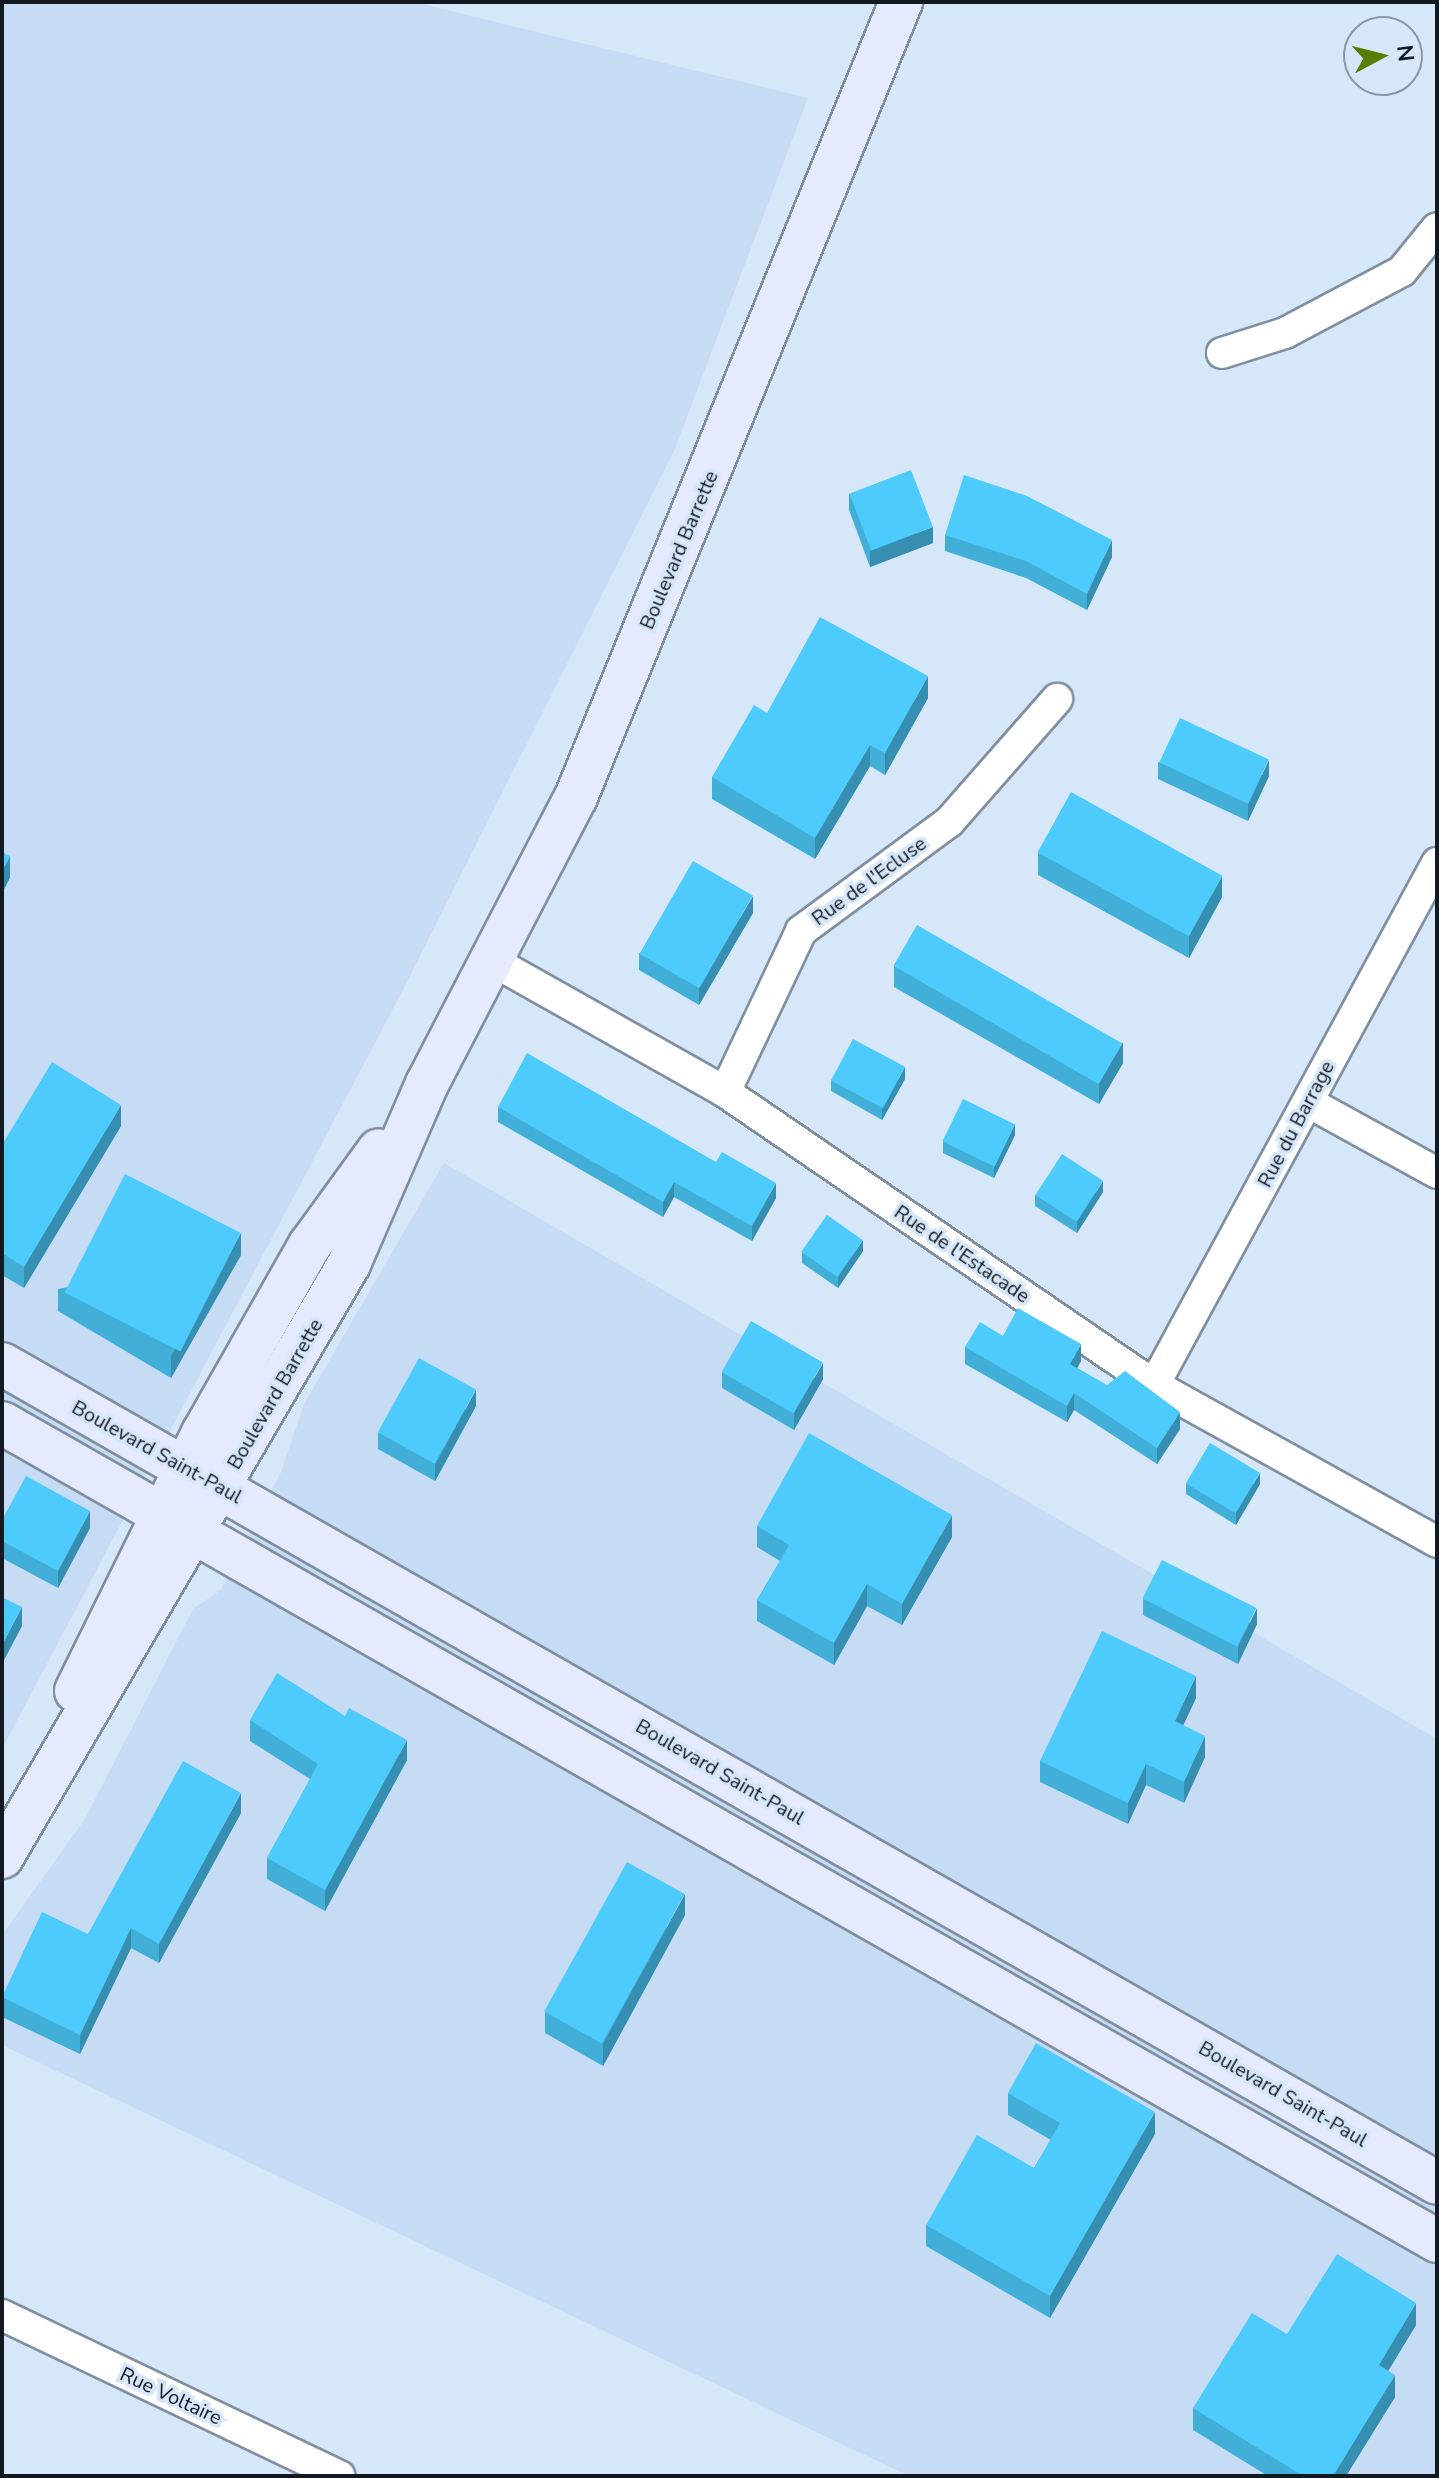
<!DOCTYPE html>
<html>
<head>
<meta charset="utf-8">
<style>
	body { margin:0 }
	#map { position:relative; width:1439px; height:2478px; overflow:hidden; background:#d6e7f9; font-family:"Nunito Sans",sans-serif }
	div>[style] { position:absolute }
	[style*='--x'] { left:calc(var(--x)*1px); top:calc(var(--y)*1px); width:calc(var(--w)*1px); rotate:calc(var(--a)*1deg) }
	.built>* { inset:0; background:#c6dcf4 }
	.roads { filter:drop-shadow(2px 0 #808fa0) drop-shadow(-2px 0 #808fa0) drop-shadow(0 2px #808fa0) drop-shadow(0 -2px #808fa0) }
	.street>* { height:30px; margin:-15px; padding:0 15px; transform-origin:15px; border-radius:15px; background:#fff }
	.secondary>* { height:42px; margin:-21px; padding:0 21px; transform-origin:21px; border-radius:21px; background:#e6eafd }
	.wall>* { inset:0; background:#42afd9 }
	.shaded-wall>* { inset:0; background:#368eb0 }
	.building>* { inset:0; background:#4dcbfc; transform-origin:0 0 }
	span { translate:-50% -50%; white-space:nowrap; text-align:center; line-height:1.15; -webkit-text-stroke:7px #d6e7f9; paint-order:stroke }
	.street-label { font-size:20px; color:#131920 }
	.frame { position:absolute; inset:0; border:4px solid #131920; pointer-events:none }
	.north { position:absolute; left:1343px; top:16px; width:80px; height:80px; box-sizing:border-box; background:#d6e7f9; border:2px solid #8895a2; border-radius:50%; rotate:83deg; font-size:22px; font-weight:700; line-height:32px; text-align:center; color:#131920 }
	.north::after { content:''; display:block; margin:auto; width:28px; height:36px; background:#557f03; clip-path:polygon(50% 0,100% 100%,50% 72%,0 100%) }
</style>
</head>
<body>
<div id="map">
	<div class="built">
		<i style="clip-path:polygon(2px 2px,414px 2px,808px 98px,674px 451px,404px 988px,2px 1749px)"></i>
		<i style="clip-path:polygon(444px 1163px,1437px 1739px,1437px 2476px,909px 2476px,2px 2045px,2px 1935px,85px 1819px,193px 1609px,221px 1590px,281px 1472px,304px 1404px)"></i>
	</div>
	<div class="roads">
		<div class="street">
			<i style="--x:1222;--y:353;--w:66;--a:-17.6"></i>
			<i style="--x:1285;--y:333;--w:132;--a:-27.9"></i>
			<i style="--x:1402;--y:271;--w:55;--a:-50.9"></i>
			<i style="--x:491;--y:960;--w:269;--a:29.4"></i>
			<i style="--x:725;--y:1092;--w:520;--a:34.33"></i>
			<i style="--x:1154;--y:1385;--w:324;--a:29"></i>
			<i style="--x:725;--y:1092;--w:178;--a:-64.7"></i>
			<i style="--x:801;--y:931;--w:184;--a:-36.4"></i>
			<i style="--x:949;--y:822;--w:164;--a:-48.7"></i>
			<i style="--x:1308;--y:1102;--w:147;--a:28.8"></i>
			<i style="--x:1154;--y:1385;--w:594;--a:-61.54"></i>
			<i style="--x:2;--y:2315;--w:374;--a:25.5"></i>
		</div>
		<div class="secondary">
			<i style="--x:2;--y:1364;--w:1652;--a:29.71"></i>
			<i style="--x:2;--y:1423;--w:1652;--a:29.68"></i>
			<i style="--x:76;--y:1691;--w:288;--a:-63.8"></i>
			<i style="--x:203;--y:1433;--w:216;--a:-60.4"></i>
			<i style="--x:310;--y:1245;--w:117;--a:-54"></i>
			<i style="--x:2;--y:1857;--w:687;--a:-59.67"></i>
			<i style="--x:349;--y:1264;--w:196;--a:-66.6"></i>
			<i style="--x:427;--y:1084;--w:323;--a:-62.6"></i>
			<i style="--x:576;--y:797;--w:859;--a:-67.77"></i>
		</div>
	</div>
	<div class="wall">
		<i style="clip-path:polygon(849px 494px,933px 543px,870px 567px,849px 510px)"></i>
		<i style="clip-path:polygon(945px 535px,1112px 557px,1087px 610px,1026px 578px,945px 551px)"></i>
		<i style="clip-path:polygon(928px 698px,885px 775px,870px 766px,815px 859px,712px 799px,712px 777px,767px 713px)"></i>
		<i style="clip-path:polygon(1158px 762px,1269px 776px,1248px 821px,1158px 779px)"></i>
		<i style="clip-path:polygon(1038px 853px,1222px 897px,1189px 958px,1038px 875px)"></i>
		<i style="clip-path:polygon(753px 913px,699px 1005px,639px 970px,639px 953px)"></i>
		<i style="clip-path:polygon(894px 966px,1123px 1063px,1099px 1104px,894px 987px)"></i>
		<i style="clip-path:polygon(905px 1079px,882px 1120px,831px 1091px,831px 1080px)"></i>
		<i style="clip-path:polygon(498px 1107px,776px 1198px,752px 1241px,674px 1197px,663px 1217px,498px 1122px)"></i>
		<i style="clip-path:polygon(121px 1126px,24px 1288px,2px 1275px,2px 1145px)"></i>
		<i style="clip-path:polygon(1015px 1135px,994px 1178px,943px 1153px,943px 1142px)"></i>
		<i style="clip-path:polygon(1103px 1192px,1077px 1233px,1035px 1206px,1035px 1195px)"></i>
		<i style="clip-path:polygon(863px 1251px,838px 1288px,802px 1263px,802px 1252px)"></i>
		<i style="clip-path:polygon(241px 1255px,171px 1378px,58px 1311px,58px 1289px)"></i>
		<i style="clip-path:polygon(1003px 1336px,1081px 1361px,1077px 1368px,1180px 1429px,1157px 1464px,1074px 1410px,1067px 1422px,965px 1364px,965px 1347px)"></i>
		<i style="clip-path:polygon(722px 1372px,823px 1379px,794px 1430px,722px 1388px)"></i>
		<i style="clip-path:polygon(476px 1406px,435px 1481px,378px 1449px,378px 1433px)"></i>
		<i style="clip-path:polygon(1186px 1483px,1260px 1484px,1236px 1525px,1186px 1494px)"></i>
		<i style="clip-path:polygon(2px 1520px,90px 1528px,58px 1588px,2px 1558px)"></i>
		<i style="clip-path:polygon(757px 1526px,952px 1537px,902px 1625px,867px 1606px,834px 1665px,757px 1621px,757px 1600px,780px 1561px,757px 1547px)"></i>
		<i style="clip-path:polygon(1143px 1599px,1257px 1624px,1238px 1664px,1143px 1615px)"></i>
		<i style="clip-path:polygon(1196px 1698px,1183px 1725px,1205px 1757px,1184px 1803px,1146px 1785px,1128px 1824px,1040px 1782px,1040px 1761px)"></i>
		<i style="clip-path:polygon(345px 1716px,407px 1760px,325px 1911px,267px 1879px,267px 1858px,310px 1779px,250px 1741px,250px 1720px)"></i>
		<i style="clip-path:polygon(241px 1813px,159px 1963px,131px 1948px,80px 2054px,2px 2017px,2px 1997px,88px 1934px)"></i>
		<i style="clip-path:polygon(685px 1915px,603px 2066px,545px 2033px,545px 2012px)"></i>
		<i style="clip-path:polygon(1008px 2093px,1155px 2134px,1050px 2318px,926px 2246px,926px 2225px,1034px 2168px,1051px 2140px,1008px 2115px)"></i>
		<i style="clip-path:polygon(1416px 2325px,1388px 2371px,1395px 2397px,1346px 2476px,1268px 2476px,1193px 2430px,1193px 2408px,1287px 2334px)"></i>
	</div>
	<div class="shaded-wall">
		<i style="clip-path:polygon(933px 527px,933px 543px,870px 567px,870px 551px)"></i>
		<i style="clip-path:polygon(1112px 540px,1112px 557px,1087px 610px,1087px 594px)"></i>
		<i style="clip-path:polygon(928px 676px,928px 698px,885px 775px,885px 753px)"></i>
		<i style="clip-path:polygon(870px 745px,870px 766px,815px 859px,815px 838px)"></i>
		<i style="clip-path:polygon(1269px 760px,1269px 776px,1248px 821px,1248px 805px)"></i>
		<i style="clip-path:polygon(10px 856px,10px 878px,2px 893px,2px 871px)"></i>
		<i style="clip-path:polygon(1222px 876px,1222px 897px,1189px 958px,1189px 936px)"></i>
		<i style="clip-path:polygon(753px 896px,753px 913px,699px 1005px,699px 988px)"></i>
		<i style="clip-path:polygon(1123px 1042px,1123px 1063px,1099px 1104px,1099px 1082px)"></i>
		<i style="clip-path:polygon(905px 1067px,905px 1079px,882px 1120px,882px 1109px)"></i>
		<i style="clip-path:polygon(121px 1105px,121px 1126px,24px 1288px,24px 1267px)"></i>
		<i style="clip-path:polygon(1015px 1124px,1015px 1135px,994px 1178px,994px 1167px)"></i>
		<i style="clip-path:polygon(1103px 1181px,1103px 1192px,1077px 1233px,1077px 1222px)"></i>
		<i style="clip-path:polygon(674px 1182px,674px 1197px,663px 1217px,663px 1202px)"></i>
		<i style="clip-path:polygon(776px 1183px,776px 1198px,752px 1241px,752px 1226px)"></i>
		<i style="clip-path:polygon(241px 1233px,241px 1255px,171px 1378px,171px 1356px)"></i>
		<i style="clip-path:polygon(863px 1240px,863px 1251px,838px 1288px,838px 1277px)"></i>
		<i style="clip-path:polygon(1081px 1344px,1081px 1361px,1070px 1381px,1070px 1364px)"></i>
		<i style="clip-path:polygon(823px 1363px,823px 1379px,794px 1430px,794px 1413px)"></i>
		<i style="clip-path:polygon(476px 1390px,476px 1406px,435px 1481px,435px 1465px)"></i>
		<i style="clip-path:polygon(1074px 1393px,1074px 1410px,1067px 1422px,1067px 1406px)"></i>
		<i style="clip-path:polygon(1180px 1412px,1180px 1429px,1157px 1464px,1157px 1448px)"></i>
		<i style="clip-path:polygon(1260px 1473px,1260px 1484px,1236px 1525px,1236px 1513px)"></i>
		<i style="clip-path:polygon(90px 1511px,90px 1528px,58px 1588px,58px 1571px)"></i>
		<i style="clip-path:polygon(952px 1515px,952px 1537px,902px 1625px,902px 1604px)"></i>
		<i style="clip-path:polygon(867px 1584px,867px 1606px,834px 1665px,834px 1643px)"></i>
		<i style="clip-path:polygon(22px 1607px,22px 1626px,2px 1664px,2px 1645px)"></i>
		<i style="clip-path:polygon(1257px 1608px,1257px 1624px,1238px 1664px,1238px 1647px)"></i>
		<i style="clip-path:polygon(1196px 1676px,1196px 1698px,1175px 1743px,1175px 1721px)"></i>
		<i style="clip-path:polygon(1205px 1736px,1205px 1757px,1184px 1803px,1184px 1782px)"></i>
		<i style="clip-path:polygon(407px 1740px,407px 1760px,325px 1911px,325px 1890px)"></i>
		<i style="clip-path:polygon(1146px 1764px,1146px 1785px,1128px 1824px,1128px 1803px)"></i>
		<i style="clip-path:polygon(241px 1793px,241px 1813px,159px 1963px,159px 1944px)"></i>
		<i style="clip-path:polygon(685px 1894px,685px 1915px,603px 2066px,603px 2044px)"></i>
		<i style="clip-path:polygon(131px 1928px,131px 1948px,80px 2054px,80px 2035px)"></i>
		<i style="clip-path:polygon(1155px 2112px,1155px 2134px,1050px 2318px,1050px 2296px)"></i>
		<i style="clip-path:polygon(1416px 2303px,1416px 2325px,1379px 2386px,1379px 2365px)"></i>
		<i style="clip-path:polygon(1395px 2375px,1395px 2397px,1346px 2476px,1333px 2476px)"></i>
	</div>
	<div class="building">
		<i style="left:911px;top:470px;width:61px;height:66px;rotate:69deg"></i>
		<i style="clip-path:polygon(964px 475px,1027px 496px,1112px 540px,1087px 594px,1026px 561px,945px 535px)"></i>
		<i style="clip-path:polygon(820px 617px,928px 676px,885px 753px,870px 745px,815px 838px,712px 777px,754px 705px,767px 713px)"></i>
		<i style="left:1180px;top:718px;width:98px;height:49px;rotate:25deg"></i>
		<i style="left:1071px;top:792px;width:173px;height:69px;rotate:29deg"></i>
		<i style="clip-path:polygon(2px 852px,10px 856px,2px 871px)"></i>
		<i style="left:693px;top:861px;width:69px;height:107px;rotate:30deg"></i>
		<i style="left:917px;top:925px;width:237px;height:47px;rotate:30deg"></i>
		<i style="left:853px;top:1039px;width:59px;height:47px;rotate:28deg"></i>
		<i style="clip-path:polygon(527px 1053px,716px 1162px,722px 1152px,776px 1183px,752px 1226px,674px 1182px,663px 1202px,498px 1107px)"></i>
		<i style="clip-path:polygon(52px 1062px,121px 1105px,24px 1267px,2px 1253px,2px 1145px)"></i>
		<i style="left:963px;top:1099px;width:58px;height:47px;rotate:26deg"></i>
		<i style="left:1062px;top:1154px;width:49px;height:49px;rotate:33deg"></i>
		<i style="left:125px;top:1174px;width:130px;height:133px;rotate:27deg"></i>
		<i style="left:827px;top:1215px;width:44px;height:45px;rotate:35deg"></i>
		<i style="clip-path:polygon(1018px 1308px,1081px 1344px,1070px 1364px,1107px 1385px,1125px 1371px,1180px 1412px,1157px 1448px,1074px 1393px,1067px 1406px,965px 1347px,980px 1322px,1003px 1336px)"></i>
		<i style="left:751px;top:1321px;width:83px;height:59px;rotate:30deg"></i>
		<i style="left:419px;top:1358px;width:65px;height:85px;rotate:29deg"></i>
		<i style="clip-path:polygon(809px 1433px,952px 1515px,902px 1604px,867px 1584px,834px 1643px,757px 1600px,789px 1545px,757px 1526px)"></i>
		<i style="left:1210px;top:1443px;width:58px;height:47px;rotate:31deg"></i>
		<i style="clip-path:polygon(26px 1476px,90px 1511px,58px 1571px,2px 1541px,2px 1520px)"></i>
		<i style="left:1162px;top:1560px;width:106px;height:43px;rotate:27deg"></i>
		<i style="clip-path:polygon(2px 1597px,22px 1607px,2px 1645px)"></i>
		<i style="clip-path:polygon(1102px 1631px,1196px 1676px,1175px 1721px,1205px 1736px,1184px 1782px,1146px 1764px,1128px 1803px,1040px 1761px)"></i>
		<i style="clip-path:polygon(277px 1673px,345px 1716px,349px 1708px,407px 1740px,325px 1890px,267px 1858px,318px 1764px,250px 1720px)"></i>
		<i style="clip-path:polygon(183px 1761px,241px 1793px,159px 1944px,131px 1928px,80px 2035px,2px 1997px,42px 1912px,88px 1934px)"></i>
		<i style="left:627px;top:1862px;width:66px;height:171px;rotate:29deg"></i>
		<i style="clip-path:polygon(1036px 2043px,1155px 2112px,1050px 2296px,926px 2225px,977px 2135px,1034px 2168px,1060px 2123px,1008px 2093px)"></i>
		<i style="clip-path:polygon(1337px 2254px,1416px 2303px,1379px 2365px,1395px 2375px,1333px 2476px,1303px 2476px,1193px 2408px,1252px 2313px,1287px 2334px)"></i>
	</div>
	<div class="street-label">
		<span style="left:679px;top:550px;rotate:-67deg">Boulevard Barrette</span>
		<span style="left:869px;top:881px;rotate:-36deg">Rue de l'Ecluse</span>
		<span style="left:1296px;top:1124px;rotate:-62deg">Rue du Barrage</span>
		<span style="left:962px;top:1254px;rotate:34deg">Rue de l'Estacade</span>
		<span style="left:275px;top:1394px;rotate:-60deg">Boulevard Barrette</span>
		<span style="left:157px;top:1452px;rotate:29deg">Boulevard Saint-Paul</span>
		<span style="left:720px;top:1772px;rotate:30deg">Boulevard Saint-Paul</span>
		<span style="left:1283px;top:2094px;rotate:30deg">Boulevard Saint-Paul</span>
		<span style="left:171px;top:2396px;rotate:25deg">Rue Voltaire</span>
	</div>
	<div class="frame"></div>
	<div class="north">N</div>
</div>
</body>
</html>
